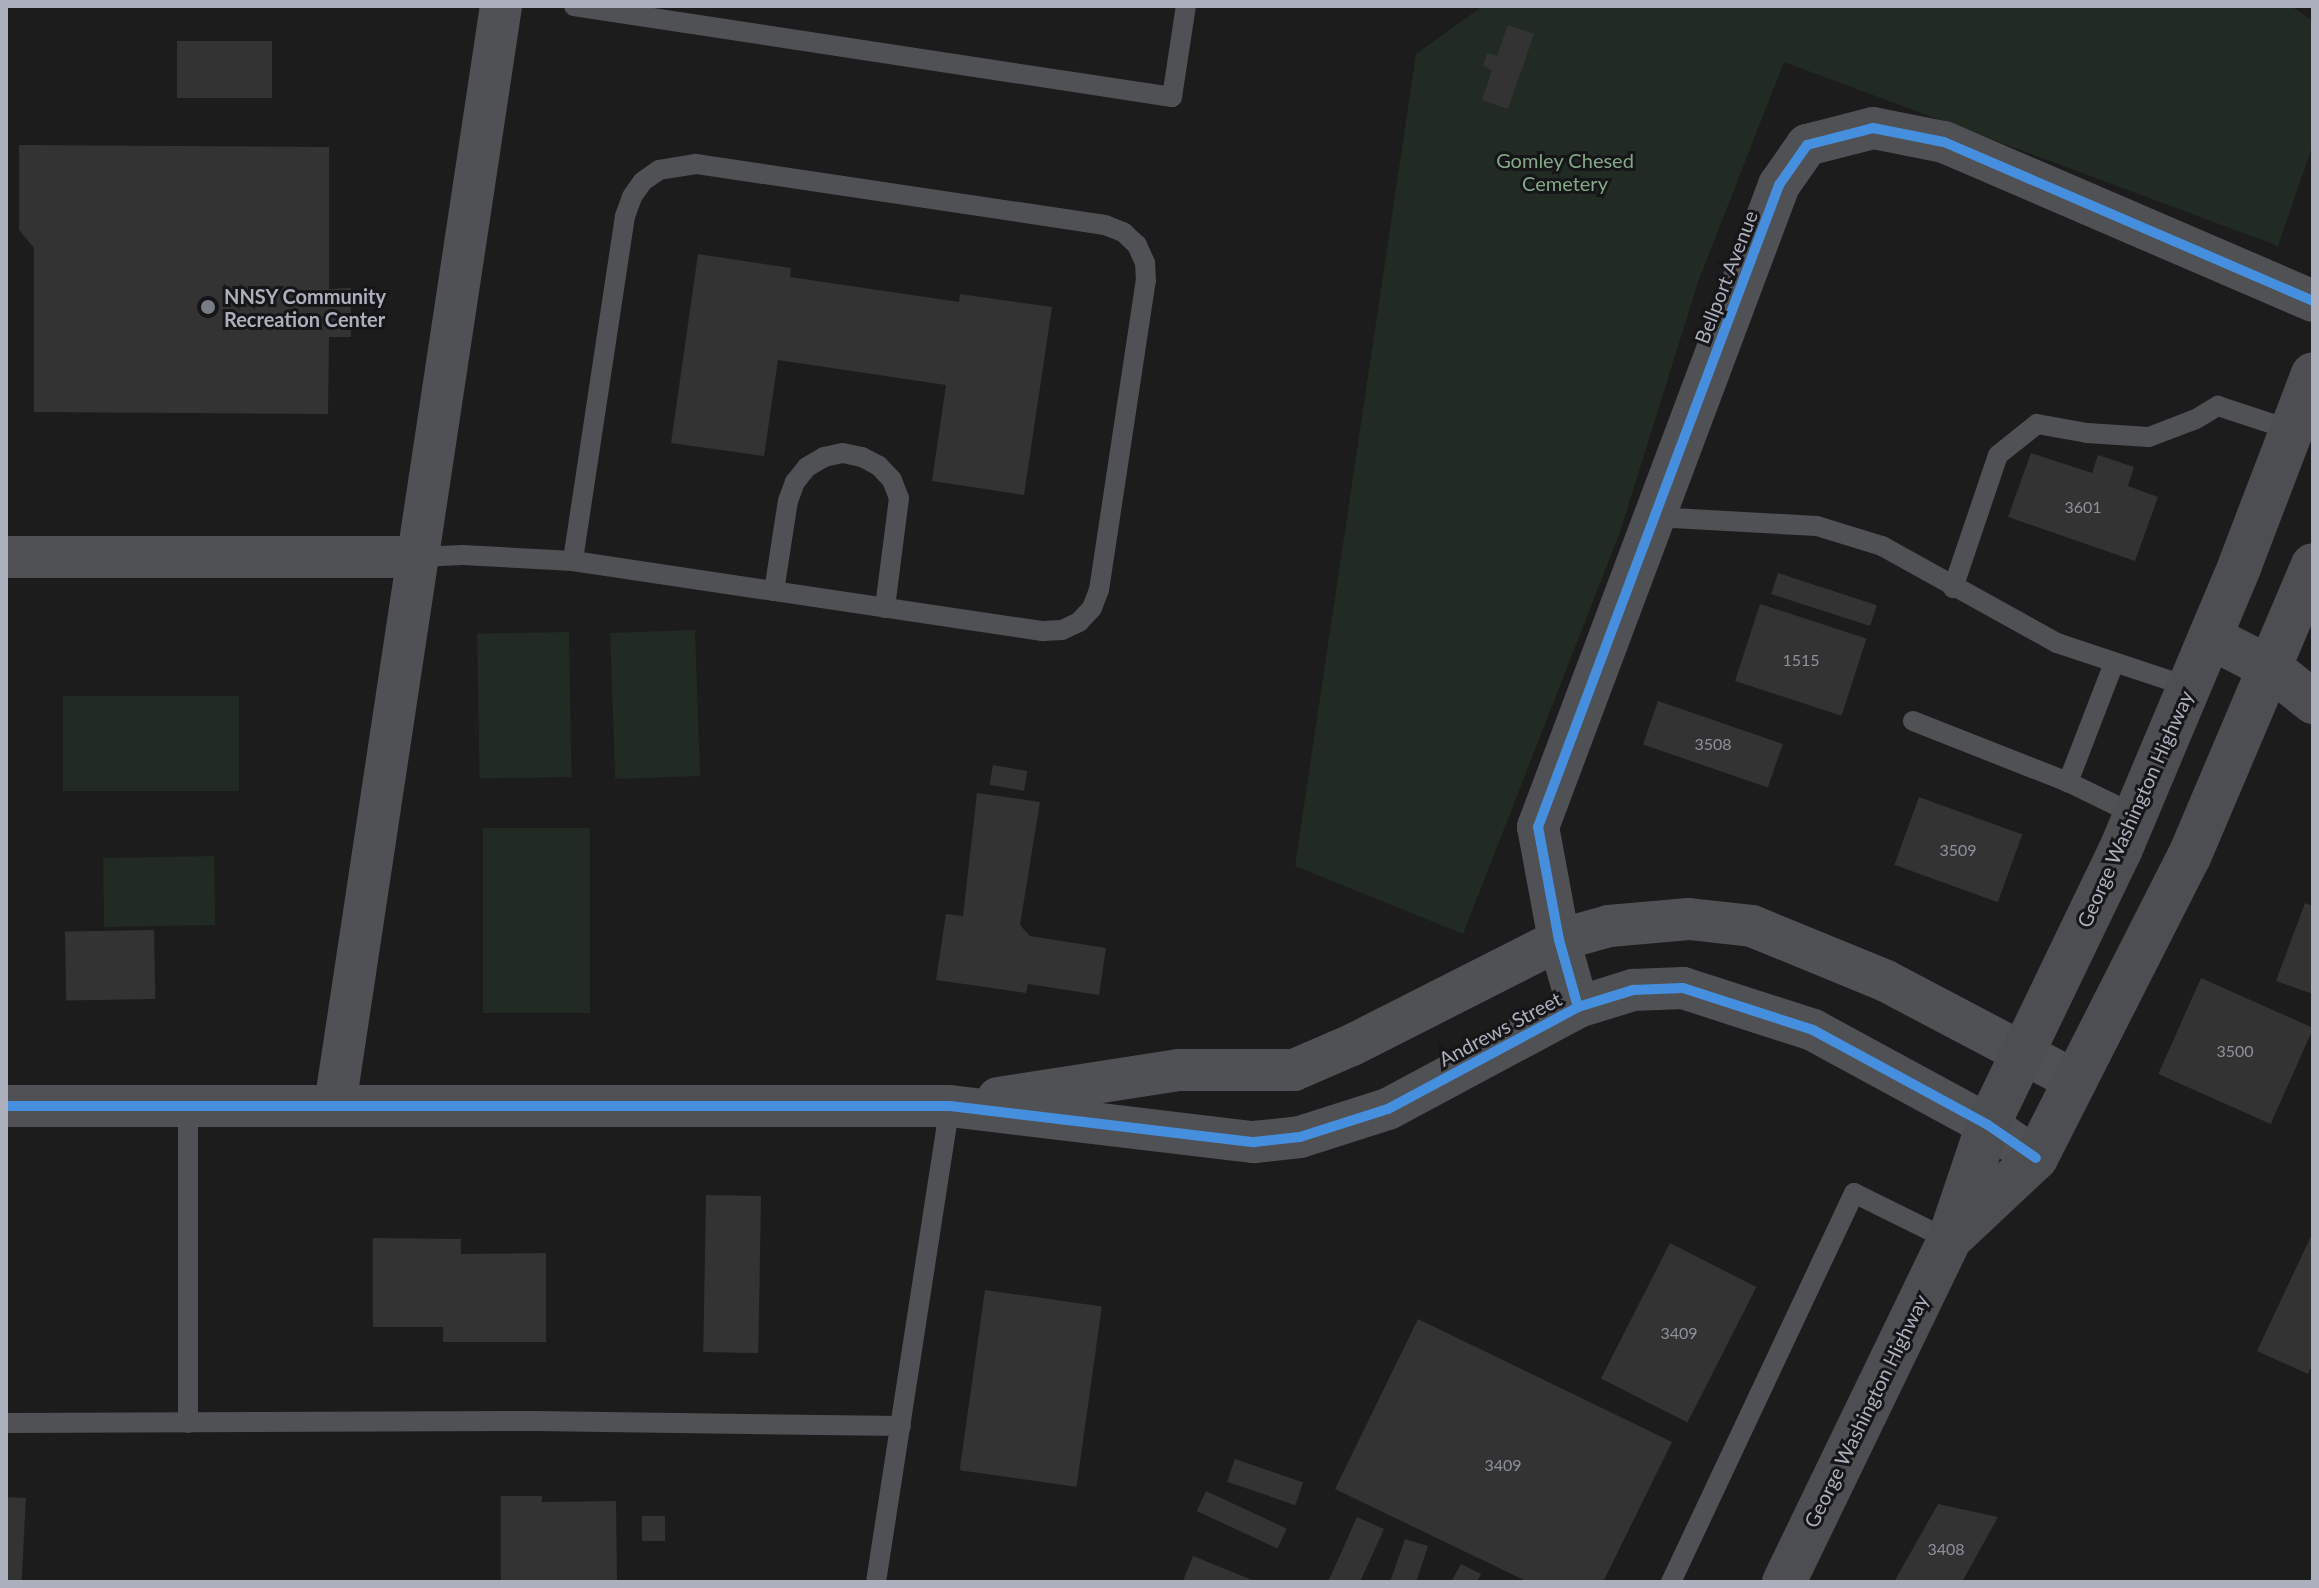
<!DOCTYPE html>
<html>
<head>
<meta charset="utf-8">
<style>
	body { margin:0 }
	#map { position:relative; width:2319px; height:1588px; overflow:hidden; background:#1c1c1c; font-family:Lato,sans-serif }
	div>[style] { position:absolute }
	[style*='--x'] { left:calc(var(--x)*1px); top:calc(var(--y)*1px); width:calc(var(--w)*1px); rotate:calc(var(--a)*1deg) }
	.green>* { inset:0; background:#212a23; transform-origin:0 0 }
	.building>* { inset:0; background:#333334; transform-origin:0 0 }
	.service>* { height:20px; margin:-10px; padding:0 10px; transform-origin:10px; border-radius:10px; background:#505155 }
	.minor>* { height:42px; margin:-21px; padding:0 21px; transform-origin:21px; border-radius:21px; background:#505155 }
	.primary>* { height:44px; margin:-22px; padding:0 22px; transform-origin:22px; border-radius:22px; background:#4d4e51 }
	.cycleway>* { height:10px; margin:-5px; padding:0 5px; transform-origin:5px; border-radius:5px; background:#468fdf }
	.dots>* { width:22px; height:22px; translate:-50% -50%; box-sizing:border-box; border:4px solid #161518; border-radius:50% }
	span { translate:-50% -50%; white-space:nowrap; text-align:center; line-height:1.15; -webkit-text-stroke:6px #161518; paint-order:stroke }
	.number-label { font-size:16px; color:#8e919b }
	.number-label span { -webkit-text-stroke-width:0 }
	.park-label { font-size:20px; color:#83a988 }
	.street-label { font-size:20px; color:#acb0bd }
	.poi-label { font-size:20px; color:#acb0bd; font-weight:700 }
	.left { translate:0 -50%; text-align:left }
	.frame { position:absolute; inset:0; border:8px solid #acb0bd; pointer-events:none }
</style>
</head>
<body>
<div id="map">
	<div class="green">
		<i style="clip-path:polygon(1483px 6px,2291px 6px,2313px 21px,2313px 144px,2278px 246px,1784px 62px,1698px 282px,1620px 532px,1463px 934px,1295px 866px,1416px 54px)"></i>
		<i style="left:695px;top:630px;width:146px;height:85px;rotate:88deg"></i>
		<i style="left:569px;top:632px;width:145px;height:92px;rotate:89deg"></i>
		<i style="left:63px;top:696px;width:176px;height:95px"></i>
		<i style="left:483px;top:828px;width:107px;height:185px"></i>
		<i style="left:214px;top:856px;width:69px;height:111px;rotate:89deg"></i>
	</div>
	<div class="building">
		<i style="clip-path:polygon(1508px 25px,1534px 34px,1508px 109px,1482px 100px,1492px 70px,1483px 66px,1487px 53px,1497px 56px)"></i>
		<i style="left:177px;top:41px;width:95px;height:57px"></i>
		<i style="clip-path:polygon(19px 145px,329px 147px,329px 289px,351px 288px,351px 337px,329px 337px,328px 414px,34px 412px,34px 248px,19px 230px)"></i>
		<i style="clip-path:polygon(698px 254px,791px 268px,790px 277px,959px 302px,960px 294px,1052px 307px,1024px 495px,932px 481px,946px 385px,778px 360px,764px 456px,671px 443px)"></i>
		<i style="clip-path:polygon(2031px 453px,2092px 473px,2098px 455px,2134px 467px,2128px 486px,2158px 497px,2135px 561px,2008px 517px)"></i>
		<i style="left:1778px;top:573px;width:104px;height:22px;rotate:18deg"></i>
		<i style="left:1760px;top:604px;width:112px;height:81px;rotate:18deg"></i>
		<i style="left:1658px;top:701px;width:132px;height:46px;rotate:19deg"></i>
		<i style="left:993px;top:765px;width:35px;height:20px;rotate:10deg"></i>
		<i style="clip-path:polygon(977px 793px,1040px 802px,1020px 925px,1030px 936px,1106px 948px,1099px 995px,1028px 984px,1026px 993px,936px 980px,946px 914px,963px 916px)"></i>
		<i style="left:1919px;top:797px;width:110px;height:72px;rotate:20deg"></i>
		<i style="clip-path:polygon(2305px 903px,2313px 906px,2313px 994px,2276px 981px)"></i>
		<i style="left:154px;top:930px;width:69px;height:89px;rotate:89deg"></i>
		<i style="left:2201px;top:978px;width:123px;height:105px;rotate:24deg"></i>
		<i style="left:761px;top:1196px;width:157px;height:55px;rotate:91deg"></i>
		<i style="clip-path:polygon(2313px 1232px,2313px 1364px,2308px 1374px,2257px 1351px)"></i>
		<i style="clip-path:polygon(373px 1238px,461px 1239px,461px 1254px,546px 1253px,546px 1342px,443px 1342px,443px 1327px,373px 1327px)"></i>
		<i style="left:1670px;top:1243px;width:97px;height:152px;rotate:27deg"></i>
		<i style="left:985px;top:1290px;width:118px;height:182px;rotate:8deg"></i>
		<i style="clip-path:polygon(1418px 1319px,1672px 1442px,1603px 1582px,1528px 1582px,1335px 1489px)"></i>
		<i style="left:1235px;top:1459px;width:72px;height:24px;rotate:19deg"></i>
		<i style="left:1206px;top:1491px;width:89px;height:22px;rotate:25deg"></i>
		<i style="clip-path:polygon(501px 1496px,542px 1496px,542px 1502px,616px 1501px,617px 1582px,501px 1582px)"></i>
		<i style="left:6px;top:1497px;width:20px;height:85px;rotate:3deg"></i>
		<i style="clip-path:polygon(1938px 1504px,1998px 1517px,1962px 1582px,1894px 1582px)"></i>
		<i style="left:642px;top:1516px;width:23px;height:25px"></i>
		<i style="clip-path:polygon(1357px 1517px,1384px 1529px,1360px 1582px,1328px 1582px)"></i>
		<i style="clip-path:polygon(1405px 1539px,1428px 1546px,1416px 1582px,1390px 1582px)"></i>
		<i style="clip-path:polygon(1193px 1556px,1257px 1582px,1256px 1582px,1183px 1581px)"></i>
		<i style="clip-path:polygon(1461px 1564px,1481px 1574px,1477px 1582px,1451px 1582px)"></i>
	</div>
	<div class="service">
		<i style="--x:574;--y:6;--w:605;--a:8.65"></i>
		<i style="--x:1172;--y:97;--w:92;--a:-81.3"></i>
		<i style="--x:1655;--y:517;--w:162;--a:3.2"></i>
		<i style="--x:1817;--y:526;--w:68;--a:17.1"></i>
		<i style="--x:1882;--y:546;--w:200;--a:29"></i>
		<i style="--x:2057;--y:643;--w:139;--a:18.4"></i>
		<i style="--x:418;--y:557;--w:45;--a:-2.5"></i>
		<i style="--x:463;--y:555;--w:110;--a:3.1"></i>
		<i style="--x:573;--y:561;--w:475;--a:8.5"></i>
		<i style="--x:1043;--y:631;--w:19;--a:-3"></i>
		<i style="--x:1062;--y:630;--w:19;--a:-25"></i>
		<i style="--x:1079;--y:622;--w:19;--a:-47"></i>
		<i style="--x:1092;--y:608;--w:19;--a:-69"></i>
		<i style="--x:1099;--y:590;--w:313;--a:-81.4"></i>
		<i style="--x:1146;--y:281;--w:18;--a:-93"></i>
		<i style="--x:1145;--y:263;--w:20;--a:-114"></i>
		<i style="--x:1137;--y:245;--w:19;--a:-137"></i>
		<i style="--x:1123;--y:232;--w:19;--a:-159"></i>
		<i style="--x:1105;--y:225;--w:414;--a:-171.5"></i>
		<i style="--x:696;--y:164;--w:37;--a:171"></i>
		<i style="--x:659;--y:170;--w:19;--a:145"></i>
		<i style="--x:643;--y:181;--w:19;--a:125"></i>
		<i style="--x:632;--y:197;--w:20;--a:110"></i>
		<i style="--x:625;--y:216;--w:349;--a:98.6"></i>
		<i style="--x:1953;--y:588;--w:140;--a:-71.3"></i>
		<i style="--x:1998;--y:455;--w:50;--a:-38.5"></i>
		<i style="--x:2037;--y:424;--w:51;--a:10.2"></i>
		<i style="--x:2087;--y:433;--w:62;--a:3.7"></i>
		<i style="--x:2149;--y:437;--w:50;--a:-21"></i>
		<i style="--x:2196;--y:419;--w:26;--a:-31"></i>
		<i style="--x:2218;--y:406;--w:77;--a:18.2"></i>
		<i style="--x:774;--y:591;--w:91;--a:-81.2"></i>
		<i style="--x:788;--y:501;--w:20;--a:-70"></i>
		<i style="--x:795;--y:482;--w:19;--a:-51"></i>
		<i style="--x:807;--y:467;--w:20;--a:-30"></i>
		<i style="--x:824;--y:457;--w:19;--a:-12"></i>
		<i style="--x:843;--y:453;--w:19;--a:12"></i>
		<i style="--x:862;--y:457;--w:19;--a:28"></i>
		<i style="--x:879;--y:466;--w:19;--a:47"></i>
		<i style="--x:892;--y:480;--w:19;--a:69"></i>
		<i style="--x:899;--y:498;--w:111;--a:97.3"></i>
		<i style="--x:2114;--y:663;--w:128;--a:111.1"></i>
		<i style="--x:2068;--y:782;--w:76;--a:25.9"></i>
		<i style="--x:1913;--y:721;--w:167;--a:21.5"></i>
		<i style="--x:188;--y:1106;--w:317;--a:90"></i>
		<i style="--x:6;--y:1423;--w:529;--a:-0.22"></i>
		<i style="--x:535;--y:1421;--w:366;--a:0.8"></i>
		<i style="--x:876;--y:1582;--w:482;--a:-81.2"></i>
		<i style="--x:1671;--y:1582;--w:430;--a:-64.8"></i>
		<i style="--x:1854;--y:1193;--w:106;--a:26.3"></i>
	</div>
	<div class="minor">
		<i style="--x:6;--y:557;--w:412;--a:0"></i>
		<i style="--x:1578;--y:1007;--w:70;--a:-105.8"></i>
		<i style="--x:1559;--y:940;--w:115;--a:-100.5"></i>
		<i style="--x:1538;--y:827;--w:686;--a:-69.42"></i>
		<i style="--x:1779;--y:185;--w:49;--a:-55"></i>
		<i style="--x:1807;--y:145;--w:68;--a:-14.4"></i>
		<i style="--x:1873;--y:128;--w:72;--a:11.2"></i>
		<i style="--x:1944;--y:142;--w:402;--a:23.3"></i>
		<i style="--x:998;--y:1098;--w:183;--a:-8.8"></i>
		<i style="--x:1179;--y:1070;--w:115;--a:0"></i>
		<i style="--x:1294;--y:1070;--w:63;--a:-23.3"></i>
		<i style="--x:1352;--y:1045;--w:232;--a:-26.9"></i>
		<i style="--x:1559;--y:940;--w:52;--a:-15.6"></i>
		<i style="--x:1609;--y:926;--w:80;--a:-5"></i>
		<i style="--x:1689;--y:919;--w:63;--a:6.3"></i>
		<i style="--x:1752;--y:926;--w:145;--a:22.3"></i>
		<i style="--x:1886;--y:981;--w:215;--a:27.8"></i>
		<i style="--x:335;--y:1105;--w:1111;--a:-81.41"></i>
		<i style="--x:6;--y:1106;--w:944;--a:0"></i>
		<i style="--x:950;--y:1106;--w:306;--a:6.8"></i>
		<i style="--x:1254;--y:1142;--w:46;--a:-6.2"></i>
		<i style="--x:1300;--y:1137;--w:92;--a:-17.7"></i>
		<i style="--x:1388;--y:1109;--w:216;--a:-28.2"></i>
		<i style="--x:1578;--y:1007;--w:58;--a:-17.2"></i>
		<i style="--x:1633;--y:990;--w:50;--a:-2.3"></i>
		<i style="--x:1683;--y:988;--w:137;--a:17.9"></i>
		<i style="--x:1813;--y:1030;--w:199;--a:28.5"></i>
		<i style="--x:1988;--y:1125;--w:58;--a:34.5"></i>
	</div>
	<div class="primary">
		<i style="--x:2210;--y:637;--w:70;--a:27.3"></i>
		<i style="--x:2272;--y:669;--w:53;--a:38.8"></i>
		<i style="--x:1953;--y:1236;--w:114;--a:-43.2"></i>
		<i style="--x:2036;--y:1158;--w:338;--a:-63.1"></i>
		<i style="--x:2189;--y:857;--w:317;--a:-67"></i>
		<i style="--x:1784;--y:1582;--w:380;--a:-64.2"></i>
		<i style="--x:1949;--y:1240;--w:121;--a:-71.3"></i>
		<i style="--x:1988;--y:1125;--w:304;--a:-64.3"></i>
		<i style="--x:2120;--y:851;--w:310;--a:-67.2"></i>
		<i style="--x:2240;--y:565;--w:204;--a:-69.1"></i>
	</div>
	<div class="cycleway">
		<i style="--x:1578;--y:1007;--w:70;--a:-105.8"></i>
		<i style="--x:1559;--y:940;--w:115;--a:-100.5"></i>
		<i style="--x:1538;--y:827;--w:686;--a:-69.42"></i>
		<i style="--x:1779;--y:185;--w:49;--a:-55"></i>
		<i style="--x:1807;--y:145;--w:68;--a:-14.4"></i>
		<i style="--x:1873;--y:128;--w:72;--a:11.2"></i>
		<i style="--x:1944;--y:142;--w:402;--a:23.3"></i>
		<i style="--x:6;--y:1106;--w:944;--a:0"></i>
		<i style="--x:950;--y:1106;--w:306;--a:6.8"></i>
		<i style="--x:1254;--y:1142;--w:46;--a:-6.2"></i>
		<i style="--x:1300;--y:1137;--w:92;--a:-17.7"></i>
		<i style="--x:1388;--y:1109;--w:216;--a:-28.2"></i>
		<i style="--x:1578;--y:1007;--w:58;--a:-17.2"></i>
		<i style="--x:1633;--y:990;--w:50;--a:-2.3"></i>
		<i style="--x:1683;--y:988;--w:137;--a:17.9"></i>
		<i style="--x:1813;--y:1030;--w:199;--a:28.5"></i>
		<i style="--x:1988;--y:1125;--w:58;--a:34.5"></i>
	</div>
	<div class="dots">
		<i style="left:208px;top:307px;background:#7a7c85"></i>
	</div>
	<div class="number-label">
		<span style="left:2083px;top:507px">3601</span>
		<span style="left:1801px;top:660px">1515</span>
		<span style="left:1713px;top:744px">3508</span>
		<span style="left:1958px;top:850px">3509</span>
		<span style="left:2235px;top:1051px">3500</span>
		<span style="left:1679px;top:1333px">3409</span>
		<span style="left:1503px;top:1465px">3409</span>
		<span style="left:1946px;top:1549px">3408</span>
	</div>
	<div class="park-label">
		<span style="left:1565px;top:172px">Gomley Chesed<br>Cemetery</span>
	</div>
	<div class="street-label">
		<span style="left:1726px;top:277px;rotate:-69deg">Bellport Avenue</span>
		<span style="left:2135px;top:809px;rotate:-66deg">George Washington Highway</span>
		<span style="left:1500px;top:1029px;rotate:-28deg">Andrews Street</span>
		<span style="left:1866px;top:1411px;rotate:-64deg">George Washington Highway</span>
	</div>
	<div class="poi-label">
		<span class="left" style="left:224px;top:308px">NNSY Community<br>Recreation Center</span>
	</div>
	<div class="frame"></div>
</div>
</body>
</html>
